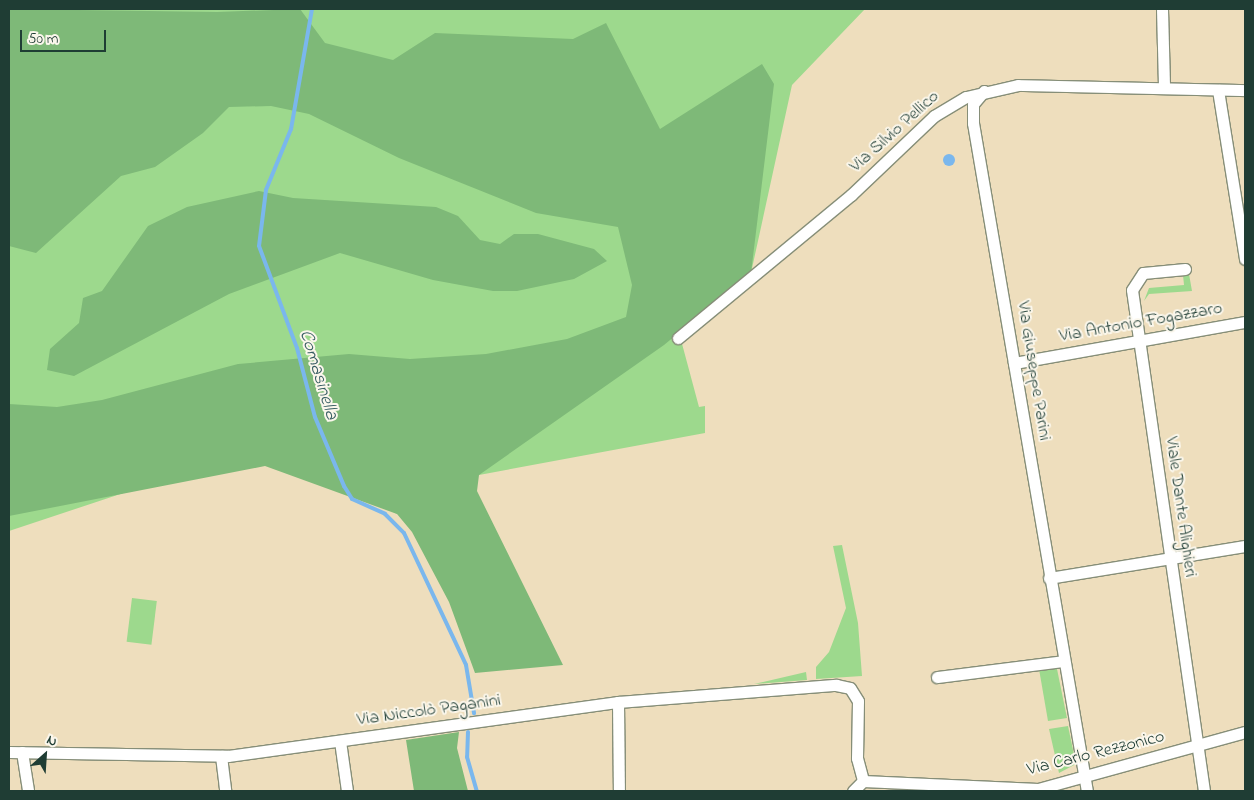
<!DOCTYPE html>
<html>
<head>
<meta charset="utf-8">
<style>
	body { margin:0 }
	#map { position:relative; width:1254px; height:800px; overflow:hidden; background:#eedebd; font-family:"Indie Flower",sans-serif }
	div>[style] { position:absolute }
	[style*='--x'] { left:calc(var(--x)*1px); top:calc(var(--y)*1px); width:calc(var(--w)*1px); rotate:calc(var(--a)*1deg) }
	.green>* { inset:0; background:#9dd98d; transform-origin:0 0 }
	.forest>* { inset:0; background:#7eb978 }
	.water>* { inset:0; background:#7ab7ed }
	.round { border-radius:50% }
	.stream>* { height:4px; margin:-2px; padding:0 2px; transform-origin:2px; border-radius:2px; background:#7ab7ed }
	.roads { filter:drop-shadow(1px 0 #868e78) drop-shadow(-1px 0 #868e78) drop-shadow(0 1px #868e78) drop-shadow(0 -1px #868e78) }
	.minor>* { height:11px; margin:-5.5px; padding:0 5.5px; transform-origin:5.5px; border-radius:5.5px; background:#fff }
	span { translate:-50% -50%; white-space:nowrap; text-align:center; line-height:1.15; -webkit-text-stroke:4px #fbf7ec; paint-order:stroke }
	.street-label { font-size:18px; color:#1f3d34 }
	.water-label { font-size:19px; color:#365c62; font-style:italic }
	.frame { position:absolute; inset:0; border:10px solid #1f3d34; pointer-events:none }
	.north { position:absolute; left:20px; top:730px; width:50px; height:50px; -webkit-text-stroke:4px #fbf7ec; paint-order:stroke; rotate:26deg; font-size:14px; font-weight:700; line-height:20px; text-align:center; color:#1f3d34 }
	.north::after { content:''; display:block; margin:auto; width:18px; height:22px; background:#1f3d34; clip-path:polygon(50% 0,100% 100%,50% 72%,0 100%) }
	.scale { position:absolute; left:20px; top:30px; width:86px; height:22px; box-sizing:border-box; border:2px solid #1f3d34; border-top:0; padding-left:6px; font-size:15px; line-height:18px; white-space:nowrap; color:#1f3d34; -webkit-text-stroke:4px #fbf7ec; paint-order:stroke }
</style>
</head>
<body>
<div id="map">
	<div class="green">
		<i style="clip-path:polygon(9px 9px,865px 9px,792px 85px,751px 273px,681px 340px,699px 407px,705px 406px,705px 433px,479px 475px,397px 514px,271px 444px,9px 531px)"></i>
		<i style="clip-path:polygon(1189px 274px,1192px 291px,1149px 294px,1144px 301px,1149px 288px,1184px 285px,1183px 275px)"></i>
		<i style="clip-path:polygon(842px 545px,858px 623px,862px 676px,816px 679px,816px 667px,829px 652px,846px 608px,833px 546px)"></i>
		<i style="left:132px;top:598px;width:25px;height:44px;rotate:7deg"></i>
		<i style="clip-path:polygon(1039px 669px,1057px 669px,1067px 718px,1048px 721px)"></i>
		<i style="clip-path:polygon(806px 672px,807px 680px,754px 684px)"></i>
		<i style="clip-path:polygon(1068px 726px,1076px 764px,1059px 773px,1049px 729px)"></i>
	</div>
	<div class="forest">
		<i style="clip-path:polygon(9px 9px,217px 12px,300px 9px,325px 43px,393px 60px,435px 33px,573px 39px,606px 23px,660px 129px,762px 64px,774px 84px,751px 273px,664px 345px,479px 475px,477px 491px,563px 665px,475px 673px,449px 602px,412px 532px,397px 514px,265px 466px,9px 516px,9px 404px,57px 407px,102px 400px,238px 364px,349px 354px,410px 359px,486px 354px,567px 339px,626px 317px,632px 285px,618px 227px,536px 213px,399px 158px,309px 114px,271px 106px,229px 107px,203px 133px,155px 167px,121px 176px,36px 253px,9px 246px)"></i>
		<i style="clip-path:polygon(259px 191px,293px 198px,436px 207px,458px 216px,480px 240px,500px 244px,514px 234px,538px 234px,594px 249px,607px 261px,574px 279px,517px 291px,493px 291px,433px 280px,340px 253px,229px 294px,74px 376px,47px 370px,50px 349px,79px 323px,83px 298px,102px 291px,148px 226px,187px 207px)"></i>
		<i style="clip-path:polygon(459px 732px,457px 748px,468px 791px,414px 791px,406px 740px)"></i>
	</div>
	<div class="water">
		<i class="round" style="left:943px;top:154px;width:12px;height:12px"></i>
	</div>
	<div class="stream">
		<i style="--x:312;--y:9;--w:122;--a:99.9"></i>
		<i style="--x:291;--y:129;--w:66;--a:112.3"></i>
		<i style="--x:266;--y:190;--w:56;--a:97.1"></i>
		<i style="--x:259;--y:246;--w:109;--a:69.6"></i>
		<i style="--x:297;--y:348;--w:71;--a:75.4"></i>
		<i style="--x:315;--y:417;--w:75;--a:67.2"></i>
		<i style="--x:344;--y:486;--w:15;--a:58"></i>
		<i style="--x:352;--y:499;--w:36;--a:24"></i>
		<i style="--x:385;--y:514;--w:27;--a:45"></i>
		<i style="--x:404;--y:533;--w:146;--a:64.8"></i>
		<i style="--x:466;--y:665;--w:49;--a:80.5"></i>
		<i style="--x:468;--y:732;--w:25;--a:92"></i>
		<i style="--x:467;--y:757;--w:35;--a:74"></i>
	</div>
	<div class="roads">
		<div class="minor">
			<i style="--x:1162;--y:9;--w:77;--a:88.5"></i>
			<i style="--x:1218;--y:90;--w:171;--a:80.9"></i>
			<i style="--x:984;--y:91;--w:17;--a:130"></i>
			<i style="--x:973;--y:104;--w:19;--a:90"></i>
			<i style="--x:973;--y:123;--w:678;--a:80.32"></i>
			<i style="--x:1185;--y:269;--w:42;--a:174.6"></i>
			<i style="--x:1143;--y:273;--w:20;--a:123"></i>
			<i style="--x:1132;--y:290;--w:506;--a:81.82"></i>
			<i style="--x:678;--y:338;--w:224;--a:-39.6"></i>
			<i style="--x:851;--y:195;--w:115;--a:-43.6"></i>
			<i style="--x:934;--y:116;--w:37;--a:-31"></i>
			<i style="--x:966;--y:97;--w:53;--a:-13"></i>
			<i style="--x:1018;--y:85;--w:227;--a:1.3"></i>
			<i style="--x:1014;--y:363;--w:235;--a:-10.1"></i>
			<i style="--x:1049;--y:578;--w:199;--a:-9.3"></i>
			<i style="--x:937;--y:677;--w:127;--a:-7.2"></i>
			<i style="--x:618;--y:702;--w:89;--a:89.4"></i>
			<i style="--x:340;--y:741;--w:50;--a:82"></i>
			<i style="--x:9;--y:752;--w:219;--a:1"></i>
			<i style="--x:228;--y:756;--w:394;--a:-7.9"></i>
			<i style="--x:618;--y:702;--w:219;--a:-4.5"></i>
			<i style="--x:836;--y:685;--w:14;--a:12"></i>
			<i style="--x:850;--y:688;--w:15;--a:58"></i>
			<i style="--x:858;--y:701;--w:57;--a:91"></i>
			<i style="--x:857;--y:758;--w:24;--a:75"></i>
			<i style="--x:863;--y:781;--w:14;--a:135"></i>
			<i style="--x:22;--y:752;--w:39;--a:81"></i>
			<i style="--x:221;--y:756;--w:35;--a:83"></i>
			<i style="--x:863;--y:781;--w:175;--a:2.6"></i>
			<i style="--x:1038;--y:789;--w:215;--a:-15.4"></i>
		</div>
	</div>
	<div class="street-label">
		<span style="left:895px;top:132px;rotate:-42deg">Via Silvio Pellico</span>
		<span style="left:1141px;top:323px;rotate:-10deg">Via Antonio Fogazzaro</span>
		<span style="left:1033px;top:371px;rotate:81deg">Via Giuseppe Parini</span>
		<span style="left:1180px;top:507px;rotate:82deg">Viale Dante Alighieri</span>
		<span style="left:429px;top:711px;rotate:-8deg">Via Niccolò Paganini</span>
		<span style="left:1096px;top:754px;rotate:-14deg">Via Carlo Rezzonico</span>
	</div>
	<div class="water-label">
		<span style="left:318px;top:375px;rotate:73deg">Comasinella</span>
	</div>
	<div class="frame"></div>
	<div class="north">N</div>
	<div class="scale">50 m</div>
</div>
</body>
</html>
